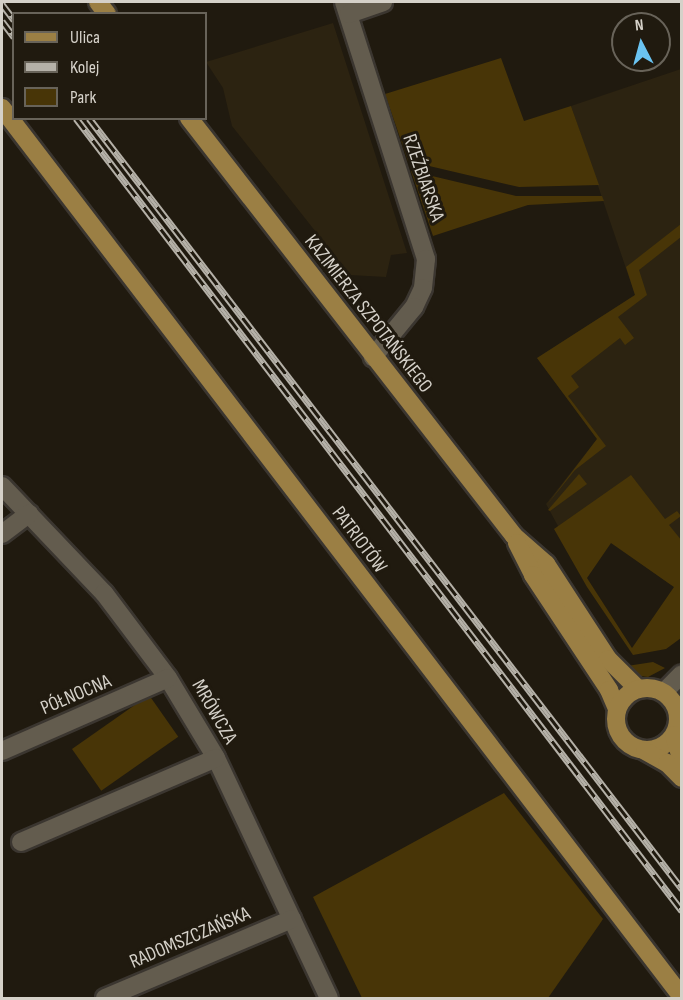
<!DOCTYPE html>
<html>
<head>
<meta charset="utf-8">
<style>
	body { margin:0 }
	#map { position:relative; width:683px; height:1000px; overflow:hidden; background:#201a0f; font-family:"Sofia Sans Condensed",sans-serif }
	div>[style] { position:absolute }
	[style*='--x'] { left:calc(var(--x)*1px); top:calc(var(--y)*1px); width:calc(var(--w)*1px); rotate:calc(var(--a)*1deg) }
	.built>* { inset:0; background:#2c2311 }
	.green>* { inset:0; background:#483507; transform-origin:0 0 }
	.roads { filter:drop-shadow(2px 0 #3b3630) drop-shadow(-2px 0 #3b3630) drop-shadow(0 2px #3b3630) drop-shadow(0 -2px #3b3630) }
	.minor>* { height:18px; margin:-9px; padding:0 9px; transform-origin:9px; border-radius:9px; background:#635c4e }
	.major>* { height:18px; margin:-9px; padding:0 9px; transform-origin:9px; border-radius:9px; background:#9b7f44 }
	.major>.ring { margin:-9px; padding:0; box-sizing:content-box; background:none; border:18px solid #9b7f44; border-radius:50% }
	.rail>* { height:7px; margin-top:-3.5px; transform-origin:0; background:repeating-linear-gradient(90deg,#201a0f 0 14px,#b5b1a8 0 28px); box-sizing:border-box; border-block:2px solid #b5b1a8 }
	span { translate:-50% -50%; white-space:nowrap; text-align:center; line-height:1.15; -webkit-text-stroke:6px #201a0f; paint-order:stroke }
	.street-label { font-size:20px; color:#d5d1c9 }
	.frame { position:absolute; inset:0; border:3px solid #d5d1c9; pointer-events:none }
	.legend { position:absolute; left:12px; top:12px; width:195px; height:108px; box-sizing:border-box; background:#201a0f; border:2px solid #686359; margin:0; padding:8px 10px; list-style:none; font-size:18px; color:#d5d1c9 }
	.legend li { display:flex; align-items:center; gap:12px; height:30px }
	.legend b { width:30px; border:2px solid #686359 }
	.north { position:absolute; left:611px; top:12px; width:60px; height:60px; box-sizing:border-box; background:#201a0f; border:2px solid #686359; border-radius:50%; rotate:354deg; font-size:16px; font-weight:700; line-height:24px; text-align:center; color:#d5d1c9 }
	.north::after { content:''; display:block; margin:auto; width:21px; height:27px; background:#6ac3f1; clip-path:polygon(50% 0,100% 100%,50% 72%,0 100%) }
</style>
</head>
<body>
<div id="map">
	<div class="built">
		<i style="clip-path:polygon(333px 23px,407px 253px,391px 255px,386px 277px,350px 275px,232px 126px,223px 88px,206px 62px)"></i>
		<i style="clip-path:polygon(681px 69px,681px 592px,612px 543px,558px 526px,546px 504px,597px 439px,537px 358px,635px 295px,571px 106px)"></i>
	</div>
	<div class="green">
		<i style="clip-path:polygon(501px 58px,524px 121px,571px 106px,599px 185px,519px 187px,408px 161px,385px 94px)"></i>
		<i style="clip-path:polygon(411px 171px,516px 196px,602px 196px,604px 201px,528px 205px,433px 236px)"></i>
		<i style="clip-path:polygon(681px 224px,681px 237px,639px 270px,647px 295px,618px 317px,634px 338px,625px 345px,620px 338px,571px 376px,579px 387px,568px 396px,606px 446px,575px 470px,546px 506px,597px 439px,537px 358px,635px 295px,626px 267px)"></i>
		<i style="clip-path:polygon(579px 474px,587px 484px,550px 511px,548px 510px)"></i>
		<i style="clip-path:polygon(evenodd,631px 475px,665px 519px,677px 511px,681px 516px,669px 525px,682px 541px,681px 638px,666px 649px,633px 655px,587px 587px,554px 529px,631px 475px,611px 543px,674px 587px,632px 648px,587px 578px,611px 543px)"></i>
		<i style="clip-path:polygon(653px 662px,665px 668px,648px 677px,634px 675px,627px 666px)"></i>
		<i style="left:149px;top:695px;width:51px;height:94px;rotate:55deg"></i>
		<i style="clip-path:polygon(504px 793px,603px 919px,599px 925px,548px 998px,362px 998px,313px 897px)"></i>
	</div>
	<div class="roads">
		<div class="minor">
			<i style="--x:344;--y:2;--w:270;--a:72.3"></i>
			<i style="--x:426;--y:259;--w:29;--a:96"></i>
			<i style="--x:423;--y:288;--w:21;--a:115"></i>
			<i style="--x:414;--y:307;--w:65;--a:129.4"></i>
			<i style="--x:349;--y:14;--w:36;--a:-19"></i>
			<i style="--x:2;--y:486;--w:148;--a:46.4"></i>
			<i style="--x:104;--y:593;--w:106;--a:53"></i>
			<i style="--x:168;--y:678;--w:93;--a:59"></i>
			<i style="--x:216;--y:758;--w:265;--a:64.8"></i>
			<i style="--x:2;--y:534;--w:34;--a:-37"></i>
			<i style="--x:664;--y:692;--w:25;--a:-45"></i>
			<i style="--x:2;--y:751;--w:181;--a:-23.7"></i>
			<i style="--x:21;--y:842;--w:212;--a:-23.3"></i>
			<i style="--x:105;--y:998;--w:203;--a:-22.9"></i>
		</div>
		<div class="major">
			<i style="--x:98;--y:2;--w:15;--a:53"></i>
			<i style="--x:2;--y:108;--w:1119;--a:52.59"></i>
			<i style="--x:189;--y:118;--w:529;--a:52.13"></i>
			<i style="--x:514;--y:536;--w:43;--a:41.2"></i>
			<i style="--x:546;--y:564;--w:113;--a:56.9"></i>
			<i style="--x:608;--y:659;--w:42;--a:45"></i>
			<i style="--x:517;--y:543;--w:36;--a:63"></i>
			<i style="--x:533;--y:575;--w:138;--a:56.5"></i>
			<i style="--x:609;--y:690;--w:21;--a:67"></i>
			<i class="ring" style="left:616px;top:688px;width:44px;height:44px"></i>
			<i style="--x:674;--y:735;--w:27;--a:73"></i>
			<i style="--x:645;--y:751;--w:25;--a:29"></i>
			<i style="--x:667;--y:763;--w:21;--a:45"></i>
		</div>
	</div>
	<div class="rail">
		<i style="--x:2;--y:4;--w:20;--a:53"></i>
		<i style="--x:2;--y:21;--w:20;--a:53"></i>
		<i style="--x:76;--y:118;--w:998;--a:52.61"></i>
		<i style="--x:89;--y:118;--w:973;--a:52.43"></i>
	</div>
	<div class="street-label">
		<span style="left:423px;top:178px;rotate:71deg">RZEŹBIARSKA</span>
		<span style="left:368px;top:314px;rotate:52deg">KAZIMIERZA SZPOTAŃSKIEGO</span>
		<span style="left:359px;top:540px;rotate:53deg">PATRIOTÓW</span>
		<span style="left:76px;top:695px;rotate:-23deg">PÓŁNOCNA</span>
		<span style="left:214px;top:712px;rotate:60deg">MRÓWCZA</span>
		<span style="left:190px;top:938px;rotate:-23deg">RADOMSZCZAŃSKA</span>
	</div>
	<div class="frame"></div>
	<ul class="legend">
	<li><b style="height:8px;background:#9b7f44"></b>Ulica</li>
	<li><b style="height:8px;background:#b5b1a8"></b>Kolej</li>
	<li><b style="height:16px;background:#483507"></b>Park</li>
	</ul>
	<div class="north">N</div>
</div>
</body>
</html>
